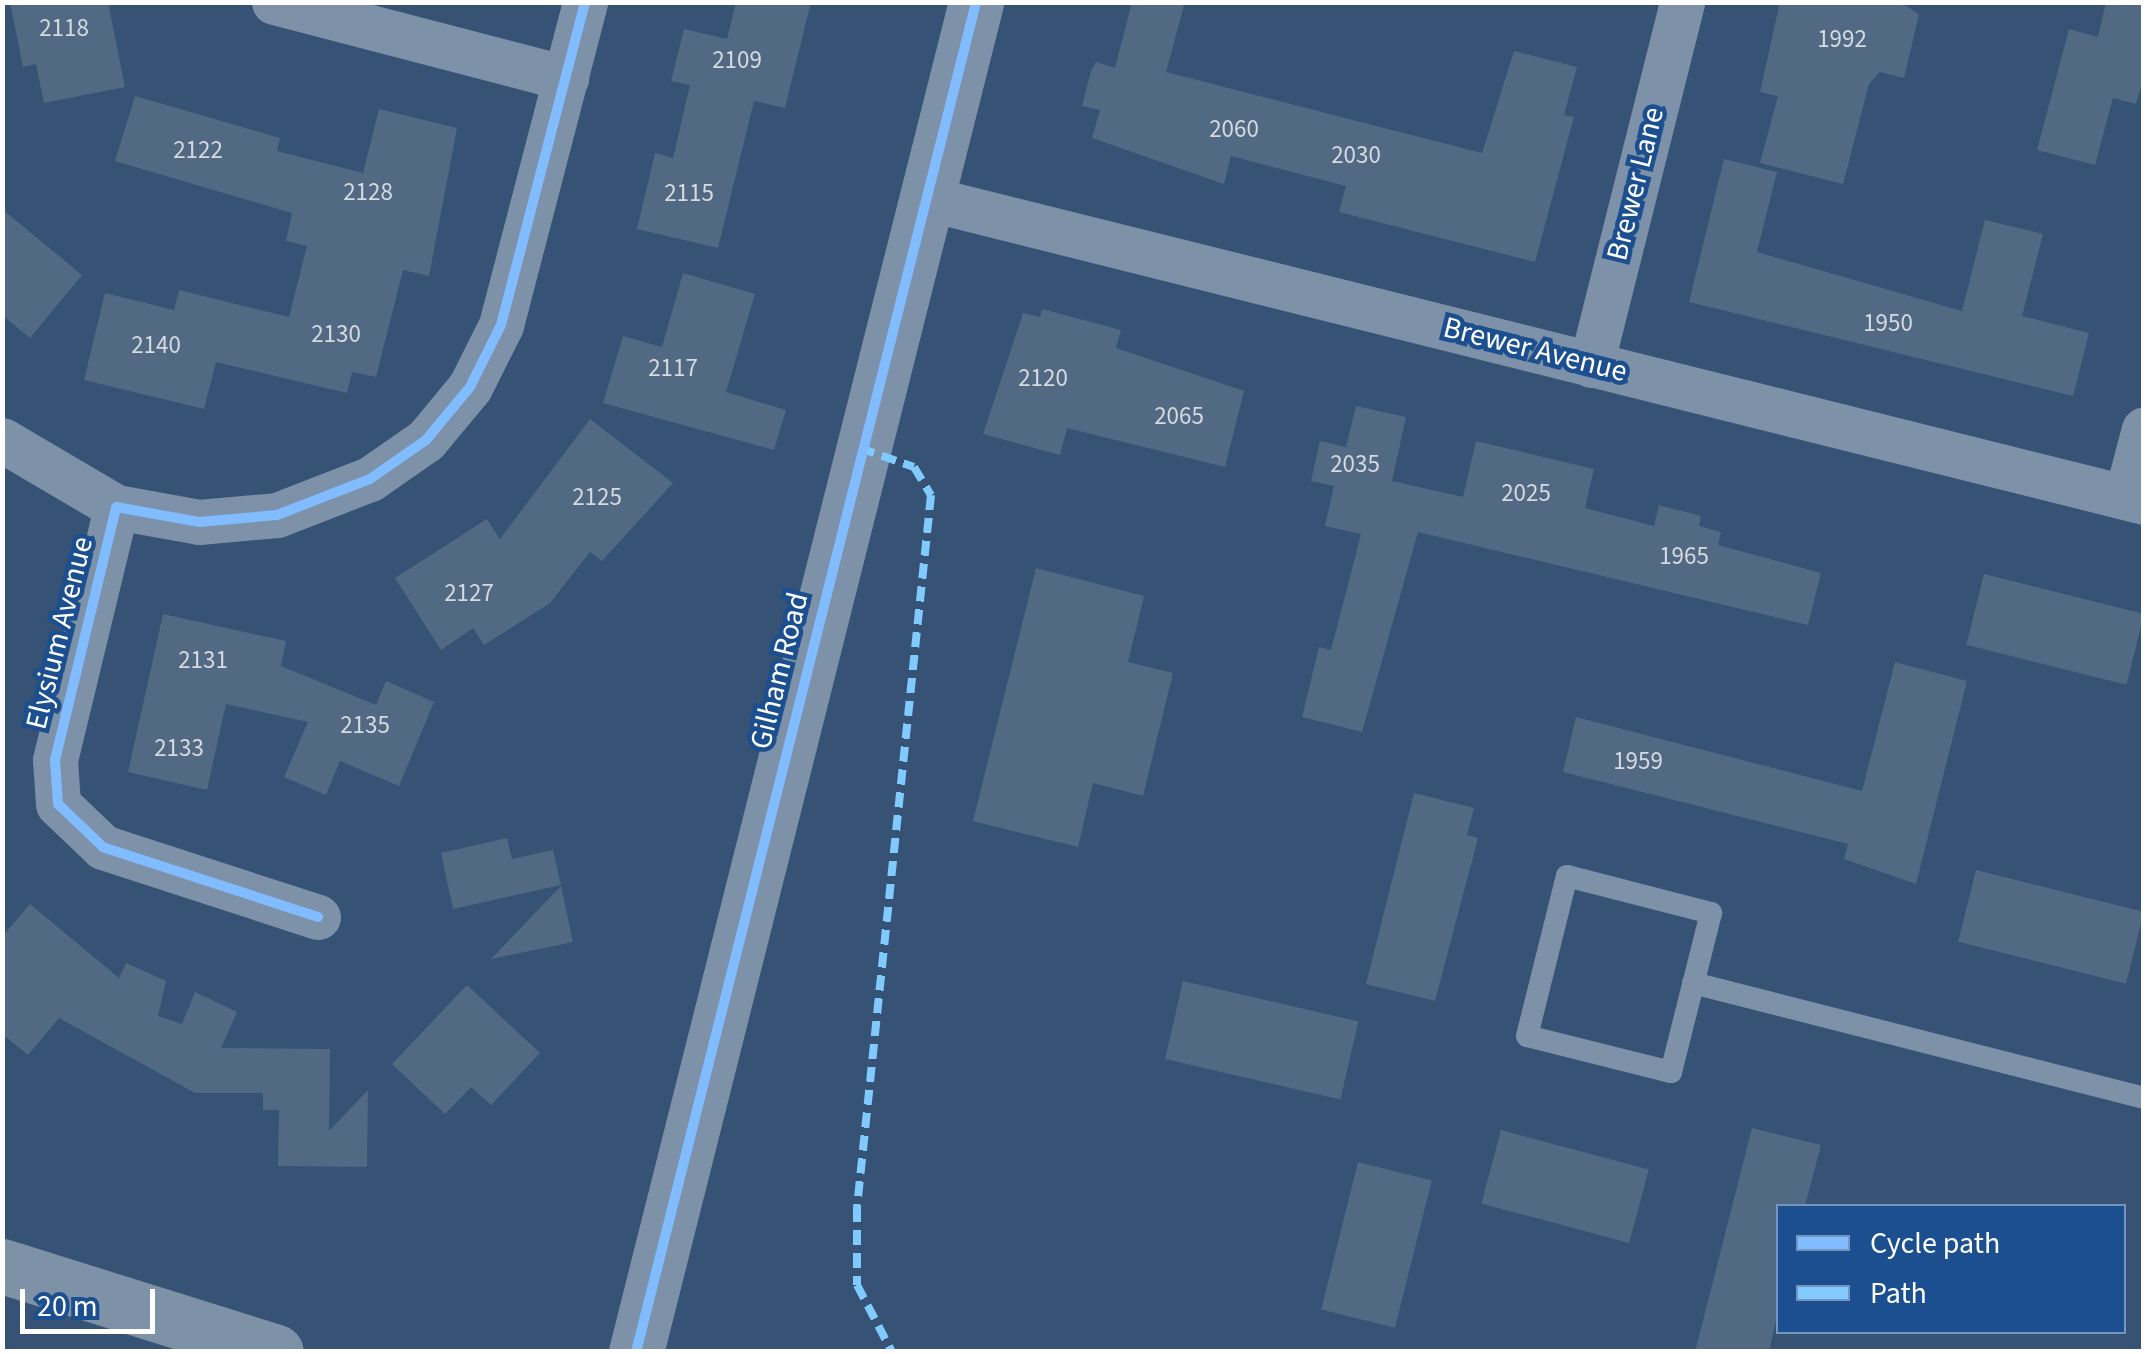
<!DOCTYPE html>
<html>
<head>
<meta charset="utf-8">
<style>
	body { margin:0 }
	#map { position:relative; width:2146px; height:1354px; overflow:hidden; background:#365274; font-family:"Source Sans 3",sans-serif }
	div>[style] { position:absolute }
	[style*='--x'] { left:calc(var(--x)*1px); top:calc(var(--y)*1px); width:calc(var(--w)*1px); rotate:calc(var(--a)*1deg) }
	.building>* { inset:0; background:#526984; transform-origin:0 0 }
	.service>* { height:22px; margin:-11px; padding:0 11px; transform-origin:11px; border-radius:11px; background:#7d92a8 }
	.minor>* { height:45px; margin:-22.5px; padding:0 22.5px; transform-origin:22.5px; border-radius:22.5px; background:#7d92a8 }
	.tertiary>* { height:55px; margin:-27.5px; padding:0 27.5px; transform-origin:27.5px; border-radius:27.5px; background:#7d92a8 }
	.motorway>* { height:55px; margin:-27.5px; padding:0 27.5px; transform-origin:27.5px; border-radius:27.5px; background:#7e92a7 }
	.quiet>* { height:8px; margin-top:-4px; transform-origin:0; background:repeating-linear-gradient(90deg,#80caff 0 15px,transparent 0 23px) }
	.cycleway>* { height:10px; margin:-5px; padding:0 5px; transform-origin:5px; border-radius:5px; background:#80bcff }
	span { translate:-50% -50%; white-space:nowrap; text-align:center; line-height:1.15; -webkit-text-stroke:9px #1b4f8f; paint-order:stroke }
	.number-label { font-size:25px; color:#d4dae0 }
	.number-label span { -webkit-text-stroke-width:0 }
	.street-label { font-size:30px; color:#fff }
	.frame { position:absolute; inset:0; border:5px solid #fff; pointer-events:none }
	.legend { position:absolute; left:1776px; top:1204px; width:350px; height:130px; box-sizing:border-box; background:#1b4f8f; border:2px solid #7695bc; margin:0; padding:12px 18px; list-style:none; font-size:30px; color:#fff }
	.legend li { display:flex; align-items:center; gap:20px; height:50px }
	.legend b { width:50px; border:2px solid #7695bc }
	.scale { position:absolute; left:20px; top:1289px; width:135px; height:45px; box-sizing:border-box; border:5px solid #fff; border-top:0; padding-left:12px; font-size:30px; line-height:35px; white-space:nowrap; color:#fff; -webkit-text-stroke:8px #1b4f8f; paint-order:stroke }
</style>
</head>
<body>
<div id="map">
	<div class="building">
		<i style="clip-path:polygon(10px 2px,108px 2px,125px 87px,44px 103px,36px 64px,23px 67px)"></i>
		<i style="clip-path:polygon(736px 2px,811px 2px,785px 108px,754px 101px,718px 248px,637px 229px,655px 153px,673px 158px,690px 85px,671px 81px,684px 29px,727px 39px)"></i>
		<i style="clip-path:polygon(1132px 2px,1185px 2px,1166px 72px,1482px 153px,1514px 51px,1577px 67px,1564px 115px,1574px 117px,1535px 262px,1339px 212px,1346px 186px,1231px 156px,1224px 184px,1092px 138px,1100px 110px,1082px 106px,1091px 71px,1096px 62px,1115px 68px)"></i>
		<i style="clip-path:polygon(1780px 2px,1900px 2px,1919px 14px,1904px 78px,1880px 72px,1869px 84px,1843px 184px,1760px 163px,1778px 96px,1760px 92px)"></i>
		<i style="clip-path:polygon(2106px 2px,2144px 2px,2144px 77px,2136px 104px,2113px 98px,2095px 165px,2037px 150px,2069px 29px,2098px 37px)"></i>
		<i style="clip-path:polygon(135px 96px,280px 138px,277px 151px,363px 173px,379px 109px,457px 128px,429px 276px,403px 270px,376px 377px,352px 372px,347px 393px,216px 362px,204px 409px,84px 380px,105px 293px,174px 310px,179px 290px,289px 317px,307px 246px,286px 241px,292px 213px,115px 161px)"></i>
		<i style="clip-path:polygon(1724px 159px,1777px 172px,1757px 252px,1962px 311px,1985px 220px,2043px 234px,2022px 316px,2089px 333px,2073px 396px,1689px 302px)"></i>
		<i style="clip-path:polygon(2px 209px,82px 275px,30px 338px,2px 315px)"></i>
		<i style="clip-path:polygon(683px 273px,755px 294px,726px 392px,786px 410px,774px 450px,603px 403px,623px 336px,662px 347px)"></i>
		<i style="clip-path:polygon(1042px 309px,1121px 330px,1116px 348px,1244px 391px,1225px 467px,1067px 428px,1060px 455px,983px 434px,1023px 313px,1040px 317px)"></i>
		<i style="clip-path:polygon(1356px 406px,1406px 417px,1392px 481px,1463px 497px,1476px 441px,1594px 469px,1585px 508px,1654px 526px,1659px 505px,1701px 516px,1699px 526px,1721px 532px,1718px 545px,1821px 573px,1808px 625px,1418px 532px,1362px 732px,1302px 717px,1319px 647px,1331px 650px,1361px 534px,1325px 526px,1334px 486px,1311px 481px,1320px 441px,1346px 447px)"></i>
		<i style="clip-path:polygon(590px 419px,673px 483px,602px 561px,590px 552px,550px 603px,484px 645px,473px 628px,441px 650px,395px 578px,487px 519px,500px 539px)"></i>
		<i style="clip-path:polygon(1036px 568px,1144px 596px,1128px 662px,1173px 673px,1143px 796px,1093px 783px,1078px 847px,973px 821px)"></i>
		<i style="left:1984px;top:574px;width:165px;height:73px;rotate:14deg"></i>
		<i style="clip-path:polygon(163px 614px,286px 641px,281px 666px,376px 705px,386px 681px,434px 702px,399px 786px,340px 761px,326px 795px,284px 777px,308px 722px,226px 704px,207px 790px,128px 772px)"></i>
		<i style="clip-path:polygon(1895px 662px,1967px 681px,1916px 884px,1844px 859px,1848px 844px,1563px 772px,1576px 717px,1862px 791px)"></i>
		<i style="clip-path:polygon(1414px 793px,1474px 808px,1467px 835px,1478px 838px,1435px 1001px,1366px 984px)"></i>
		<i style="clip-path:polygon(507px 838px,512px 859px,553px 850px,561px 885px,453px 909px,441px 853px)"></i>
		<i style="left:1976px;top:870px;width:173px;height:74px;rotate:14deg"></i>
		<i style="clip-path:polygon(561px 886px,573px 942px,491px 959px)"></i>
		<i style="clip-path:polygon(30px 904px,119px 978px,126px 963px,166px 981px,158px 1016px,182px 1024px,195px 992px,237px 1012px,221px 1048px,330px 1049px,329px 1131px,368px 1090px,367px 1167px,278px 1166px,279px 1110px,263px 1110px,263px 1093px,195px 1093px,59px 1018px,28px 1055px,2px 1034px,2px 937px)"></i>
		<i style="left:1183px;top:981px;width:180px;height:80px;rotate:13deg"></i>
		<i style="clip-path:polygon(467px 985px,540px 1053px,491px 1105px,471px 1087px,445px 1114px,392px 1064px)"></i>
		<i style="clip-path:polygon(1752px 1128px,1821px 1145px,1805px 1206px,1778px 1206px,1778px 1312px,1769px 1352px,1695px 1352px)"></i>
		<i style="left:1501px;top:1130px;width:153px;height:76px;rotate:15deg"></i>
		<i style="left:1358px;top:1162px;width:76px;height:152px;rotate:14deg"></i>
	</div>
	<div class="service">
		<i style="--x:1567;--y:876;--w:149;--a:14.4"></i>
		<i style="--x:1711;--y:913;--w:164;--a:104.1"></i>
		<i style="--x:1671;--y:1072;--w:148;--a:-166"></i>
		<i style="--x:1527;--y:1036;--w:165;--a:-76"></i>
		<i style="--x:1693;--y:983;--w:465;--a:14.3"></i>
	</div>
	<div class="minor">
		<i style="--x:274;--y:2;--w:302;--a:14.6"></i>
		<i style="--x:926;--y:198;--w:1255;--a:14.01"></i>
		<i style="--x:1591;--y:365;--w:374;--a:-75.9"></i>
		<i style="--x:2;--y:440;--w:132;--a:30.4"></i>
		<i style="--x:2126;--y:497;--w:70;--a:-75.2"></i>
		<i style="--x:318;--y:917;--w:226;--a:-162"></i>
		<i style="--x:103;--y:847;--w:62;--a:-136.3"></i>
		<i style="--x:58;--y:804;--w:44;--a:-93.9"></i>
		<i style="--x:55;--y:760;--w:260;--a:-76.4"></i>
		<i style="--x:116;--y:507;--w:84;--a:10.2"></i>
		<i style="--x:199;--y:522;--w:78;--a:-5.1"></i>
		<i style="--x:277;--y:515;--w:100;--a:-21.2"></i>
		<i style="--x:370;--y:479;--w:68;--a:-34.9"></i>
		<i style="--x:426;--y:440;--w:69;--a:-50.3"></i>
		<i style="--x:470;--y:387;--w:69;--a:-63.4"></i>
		<i style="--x:501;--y:325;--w:334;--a:-75.4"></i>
	</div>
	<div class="tertiary">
		<i style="--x:636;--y:1352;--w:1392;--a:-75.86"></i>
	</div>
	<div class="motorway">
		<i style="--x:2;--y:1266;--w:287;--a:17.4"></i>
	</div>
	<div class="quiet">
		<i style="--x:860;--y:448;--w:57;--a:19.4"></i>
		<i style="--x:914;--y:467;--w:33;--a:59"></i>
		<i style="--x:931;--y:495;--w:716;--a:95.93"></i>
		<i style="--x:857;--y:1207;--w:78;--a:90"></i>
		<i style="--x:857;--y:1285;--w:76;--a:62.4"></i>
	</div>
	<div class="cycleway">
		<i style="--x:318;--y:917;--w:226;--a:-162"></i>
		<i style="--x:103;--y:847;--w:62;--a:-136.3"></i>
		<i style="--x:58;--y:804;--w:44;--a:-93.9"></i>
		<i style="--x:55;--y:760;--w:260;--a:-76.4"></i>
		<i style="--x:116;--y:507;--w:84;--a:10.2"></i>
		<i style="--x:199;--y:522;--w:78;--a:-5.1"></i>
		<i style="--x:277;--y:515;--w:100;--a:-21.2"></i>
		<i style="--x:370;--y:479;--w:68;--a:-34.9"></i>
		<i style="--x:426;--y:440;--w:69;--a:-50.3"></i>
		<i style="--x:470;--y:387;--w:69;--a:-63.4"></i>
		<i style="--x:501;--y:325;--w:334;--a:-75.4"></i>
		<i style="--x:636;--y:1352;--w:1392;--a:-75.86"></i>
	</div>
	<div class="number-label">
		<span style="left:64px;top:28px">2118</span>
		<span style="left:1842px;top:39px">1992</span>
		<span style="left:737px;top:60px">2109</span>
		<span style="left:1234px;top:129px">2060</span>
		<span style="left:198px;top:150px">2122</span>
		<span style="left:1356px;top:155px">2030</span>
		<span style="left:368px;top:192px">2128</span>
		<span style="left:689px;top:193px">2115</span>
		<span style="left:1888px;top:323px">1950</span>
		<span style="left:336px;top:334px">2130</span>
		<span style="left:156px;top:345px">2140</span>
		<span style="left:673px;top:368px">2117</span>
		<span style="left:1043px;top:378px">2120</span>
		<span style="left:1179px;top:416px">2065</span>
		<span style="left:1355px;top:464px">2035</span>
		<span style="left:1526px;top:493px">2025</span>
		<span style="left:597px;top:497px">2125</span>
		<span style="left:1684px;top:556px">1965</span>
		<span style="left:469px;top:593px">2127</span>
		<span style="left:203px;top:660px">2131</span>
		<span style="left:365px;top:725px">2135</span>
		<span style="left:179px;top:748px">2133</span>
		<span style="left:1638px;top:761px">1959</span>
	</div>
	<div class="street-label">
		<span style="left:1636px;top:184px;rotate:-76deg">Brewer Lane</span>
		<span style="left:1535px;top:350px;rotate:14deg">Brewer Avenue</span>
		<span style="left:60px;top:633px;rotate:-76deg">Elysium Avenue</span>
		<span style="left:780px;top:671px;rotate:-76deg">Gilham Road</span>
	</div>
	<div class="frame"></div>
	<ul class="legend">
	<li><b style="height:12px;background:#80bcff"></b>Cycle path</li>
	<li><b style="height:12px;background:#80caff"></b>Path</li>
	</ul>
	<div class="scale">20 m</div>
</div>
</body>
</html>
